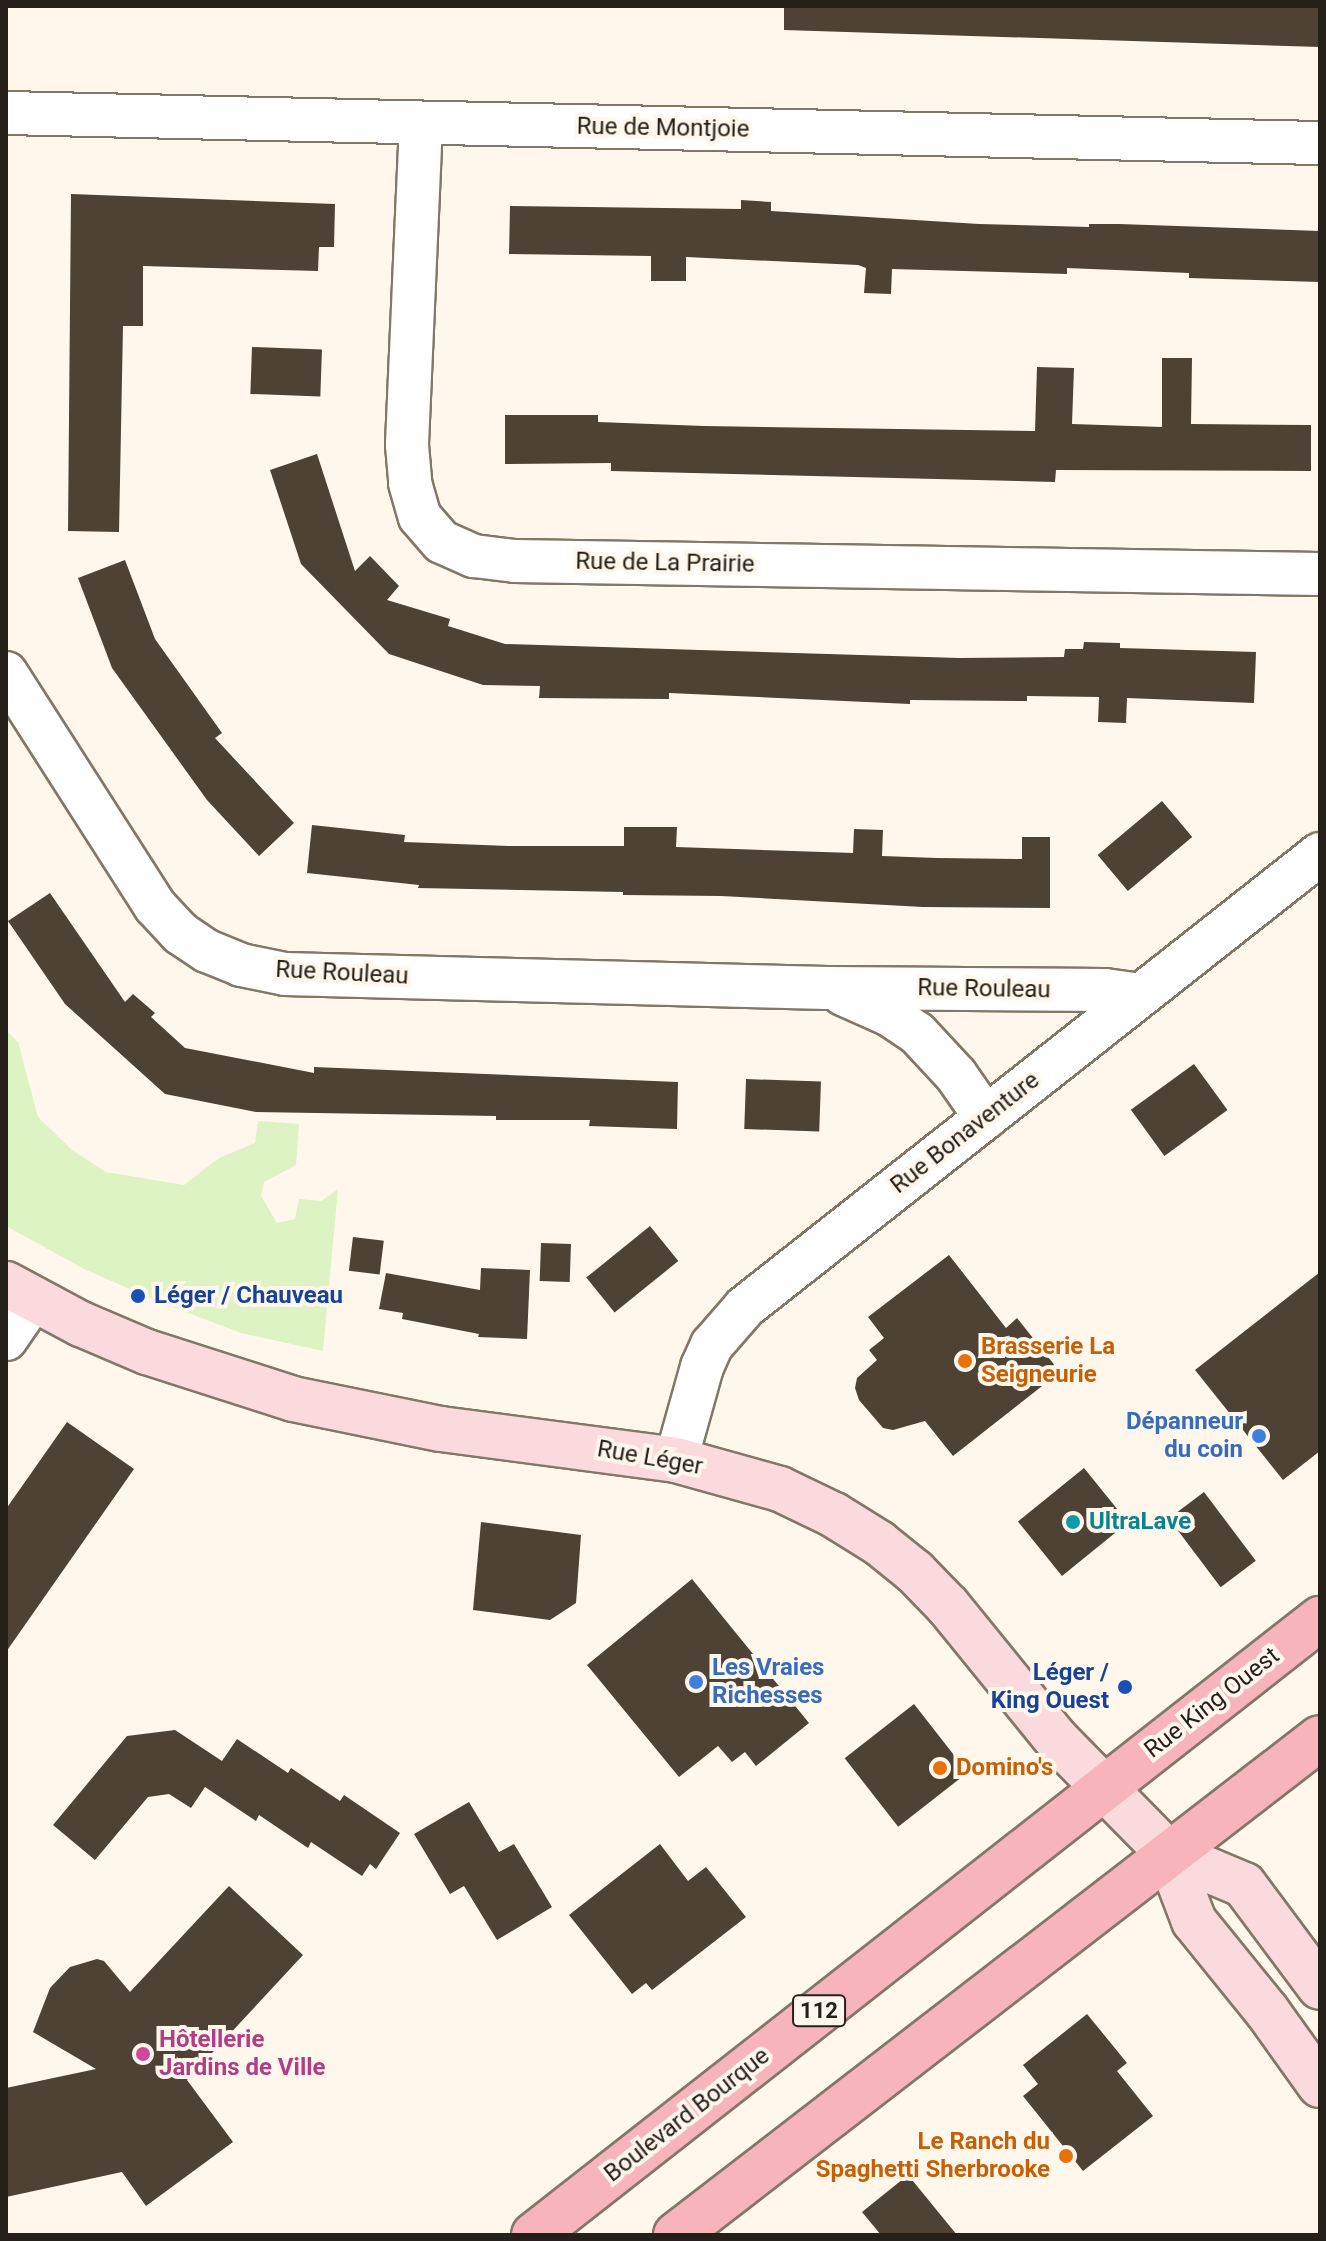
<!DOCTYPE html>
<html>
<head>
<meta charset="utf-8">
<style>
	body { margin:0 }
	#map { position:relative; width:1326px; height:2241px; overflow:hidden; background:#fff7ec; font-family:Roboto,sans-serif }
	div>[style] { position:absolute }
	[style*='--x'] { left:calc(var(--x)*1px); top:calc(var(--y)*1px); width:calc(var(--w)*1px); rotate:calc(var(--a)*1deg) }
	.green>* { inset:0; background:#ddf3c3 }
	.building>* { inset:0; background:#4d4233; transform-origin:0 0 }
	.roads { filter:drop-shadow(2px 0 #837767) drop-shadow(-2px 0 #837767) drop-shadow(0 2px #837767) drop-shadow(0 -2px #837767) }
	.street>* { height:42px; margin:-21px; padding:0 21px; transform-origin:21px; border-radius:21px; background:#fff }
	.secondary>* { height:44px; margin:-22px; padding:0 22px; transform-origin:22px; border-radius:22px; background:#fbdadd }
	.primary>* { height:44px; margin:-22px; padding:0 22px; transform-origin:22px; border-radius:22px; background:#f7b5bb }
	.dots>* { width:22px; height:22px; translate:-50% -50%; box-sizing:border-box; border:4px solid #fff7ec; border-radius:50% }
	span { translate:-50% -50%; white-space:nowrap; text-align:center; line-height:1.15; -webkit-text-stroke:8px #fff7ec; paint-order:stroke }
	.shield-label span { padding:2px 6px; background:#fff7ec; border:2px solid; border-radius:6px; -webkit-text-stroke-width:0 }
	.shield-label { font-size:22px; color:#25201a; font-weight:700 }
	.street-label { font-size:24px; color:#25201a }
	.transit-label { font-size:24px; color:#164399; font-weight:700 }
	.left { translate:0 -50%; text-align:left }
	.right { translate:-100% -50%; text-align:right }
	.food-label { font-size:24px; color:#c56008; font-weight:700 }
	.shop-label { font-size:24px; color:#366cbe; font-weight:700 }
	.culture-label { font-size:24px; color:#0d838f; font-weight:700 }
	.hotel-label { font-size:24px; color:#b23c85; font-weight:700 }
	.frame { position:absolute; inset:0; border:8px solid #25201a; pointer-events:none }
</style>
</head>
<body>
<div id="map">
	<div class="green">
		<i style="clip-path:polygon(6px 1030px,18px 1042px,38px 1117px,72px 1150px,106px 1172px,184px 1185px,219px 1158px,255px 1143px,258px 1121px,299px 1124px,296px 1165px,264px 1182px,261px 1196px,277px 1223px,295px 1219px,299px 1199px,321px 1201px,338px 1189px,323px 1351px,241px 1333px,157px 1301px,84px 1269px,6px 1226px)"></i>
	</div>
	<div class="building">
		<i style="clip-path:polygon(784px 6px,1320px 6px,1320px 47px,784px 30px)"></i>
		<i style="clip-path:polygon(71px 194px,335px 204px,334px 247px,319px 247px,318px 271px,143px 266px,143px 326px,123px 326px,119px 532px,68px 531px)"></i>
		<i style="clip-path:polygon(741px 200px,771px 202px,771px 211px,979px 224px,1089px 227px,1089px 224px,1119px 224px,1320px 231px,1320px 282px,1189px 278px,1189px 273px,1067px 268px,1067px 274px,892px 269px,891px 294px,864px 293px,866px 268px,858px 265px,686px 257px,686px 281px,651px 281px,651px 256px,509px 254px,510px 206px,741px 209px)"></i>
		<i style="left:252px;top:347px;width:70px;height:47px;rotate:2deg"></i>
		<i style="clip-path:polygon(1162px 358px,1192px 358px,1191px 424px,1311px 425px,1311px 471px,1056px 470px,1055px 482px,611px 471px,611px 463px,505px 464px,505px 415px,598px 415px,598px 422px,704px 426px,1035px 431px,1037px 367px,1074px 368px,1072px 424px,1162px 427px)"></i>
		<i style="clip-path:polygon(317px 454px,355px 571px,370px 556px,399px 586px,387px 600px,450px 619px,448px 626px,505px 644px,959px 658px,1064px 657px,1065px 649px,1083px 649px,1084px 642px,1120px 643px,1120px 648px,1256px 652px,1254px 703px,1127px 698px,1126px 723px,1098px 722px,1099px 697px,1027px 696px,1027px 701px,910px 700px,910px 704px,669px 693px,669px 699px,539px 698px,540px 686px,483px 685px,389px 654px,301px 564px,270px 470px)"></i>
		<i style="clip-path:polygon(125px 560px,155px 639px,222px 733px,215px 738px,294px 823px,259px 856px,207px 800px,112px 668px,78px 578px)"></i>
		<i style="left:1162px;top:801px;width:47px;height:84px;rotate:50deg"></i>
		<i style="clip-path:polygon(312px 825px,405px 835px,404px 842px,509px 846px,624px 846px,624px 827px,677px 827px,676px 847px,853px 853px,854px 829px,883px 830px,882px 856px,937px 858px,1022px 859px,1022px 837px,1050px 837px,1050px 908px,923px 907px,721px 896px,623px 895px,623px 892px,418px 888px,419px 885px,307px 873px)"></i>
		<i style="clip-path:polygon(50px 893px,125px 1002px,133px 994px,155px 1013px,151px 1017px,185px 1048px,314px 1073px,314px 1067px,678px 1082px,677px 1129px,589px 1126px,590px 1120px,496px 1120px,496px 1116px,256px 1112px,165px 1094px,65px 1004px,8px 921px)"></i>
		<i style="left:1194px;top:1064px;width:57px;height:78px;rotate:54deg"></i>
		<i style="left:746px;top:1079px;width:75px;height:50px;rotate:2deg"></i>
		<i style="left:650px;top:1226px;width:45px;height:82px;rotate:51deg"></i>
		<i style="left:353px;top:1237px;width:31px;height:34px;rotate:7deg"></i>
		<i style="left:541px;top:1243px;width:30px;height:38px;rotate:2deg"></i>
		<i style="clip-path:polygon(949px 1255px,1006px 1328px,1017px 1318px,1060px 1372px,953px 1456px,925px 1421px,893px 1430px,883px 1428px,859px 1400px,855px 1388px,857px 1378px,877px 1360px,869px 1350px,884px 1338px,868px 1317px)"></i>
		<i style="clip-path:polygon(481px 1268px,530px 1270px,527px 1339px,478px 1337px,479px 1334px,402px 1319px,403px 1313px,379px 1309px,386px 1273px,480px 1290px)"></i>
		<i style="clip-path:polygon(1320px 1272px,1320px 1451px,1283px 1480px,1195px 1370px)"></i>
		<i style="clip-path:polygon(67px 1422px,134px 1469px,6px 1652px,6px 1509px)"></i>
		<i style="left:1084px;top:1468px;width:70px;height:85px;rotate:51deg"></i>
		<i style="left:1204px;top:1492px;width:86px;height:44px;rotate:53deg"></i>
		<i style="clip-path:polygon(481px 1522px,581px 1535px,576px 1603px,550px 1620px,473px 1610px)"></i>
		<i style="clip-path:polygon(692px 1579px,809px 1723px,756px 1766px,745px 1752px,732px 1762px,718px 1746px,679px 1777px,587px 1665px)"></i>
		<i style="left:914px;top:1704px;width:87px;height:88px;rotate:52deg"></i>
		<i style="clip-path:polygon(175px 1730px,222px 1761px,237px 1739px,288px 1773px,291px 1768px,340px 1801px,344px 1795px,400px 1833px,376px 1869px,370px 1864px,362px 1876px,311px 1842px,308px 1848px,259px 1815px,256px 1821px,205px 1787px,191px 1808px,169px 1794px,148px 1797px,95px 1860px,53px 1825px,127px 1736px)"></i>
		<i style="clip-path:polygon(469px 1802px,499px 1852px,514px 1844px,552px 1907px,497px 1940px,464px 1886px,450px 1894px,414px 1834px)"></i>
		<i style="clip-path:polygon(660px 1844px,688px 1881px,706px 1867px,746px 1917px,652px 1990px,646px 1983px,632px 1994px,569px 1915px)"></i>
		<i style="clip-path:polygon(229px 1886px,303px 1955px,187px 2080px,233px 2142px,146px 2206px,122px 2172px,6px 2197px,6px 2088px,96px 2069px,33px 2032px,50px 1988px,70px 1967px,97px 1959px,104px 1961px,130px 1992px)"></i>
		<i style="clip-path:polygon(1087px 2014px,1127px 2063px,1117px 2071px,1153px 2116px,1083px 2171px,1023px 2096px,1038px 2084px,1023px 2065px)"></i>
		<i style="clip-path:polygon(908px 2175px,957px 2235px,881px 2235px,862px 2212px)"></i>
	</div>
	<div class="roads">
		<div class="street">
			<i style="--x:6;--y:113;--w:1314;--a:1.31"></i>
			<i style="--x:421;--y:123;--w:322;--a:92.5"></i>
			<i style="--x:407;--y:445;--w:38;--a:85"></i>
			<i style="--x:410;--y:483;--w:35;--a:74"></i>
			<i style="--x:420;--y:517;--w:33;--a:49"></i>
			<i style="--x:442;--y:542;--w:35;--a:24"></i>
			<i style="--x:474;--y:556;--w:41;--a:7"></i>
			<i style="--x:515;--y:561;--w:805;--a:0.93"></i>
			<i style="--x:6;--y:673;--w:277;--a:57.4"></i>
			<i style="--x:155;--y:906;--w:37;--a:47"></i>
			<i style="--x:180;--y:933;--w:32;--a:34"></i>
			<i style="--x:207;--y:951;--w:37;--a:22"></i>
			<i style="--x:241;--y:965;--w:45;--a:11.6"></i>
			<i style="--x:285;--y:974;--w:542;--a:1.48"></i>
			<i style="--x:827;--y:988;--w:278;--a:0.4"></i>
			<i style="--x:1105;--y:990;--w:36;--a:8"></i>
			<i style="--x:843;--y:994;--w:51;--a:24.1"></i>
			<i style="--x:890;--y:1015;--w:32;--a:34"></i>
			<i style="--x:917;--y:1033;--w:57;--a:47.1"></i>
			<i style="--x:956;--y:1075;--w:52;--a:55.1"></i>
			<i style="--x:6;--y:1339;--w:47;--a:-55.3"></i>
			<i style="--x:676;--y:1460;--w:97;--a:-74.4"></i>
			<i style="--x:702;--y:1367;--w:24;--a:-66"></i>
			<i style="--x:712;--y:1345;--w:50;--a:-49"></i>
			<i style="--x:745;--y:1307;--w:732;--a:-38.23"></i>
		</div>
		<div class="secondary">
			<i style="--x:6;--y:1284;--w:85;--a:28.1"></i>
			<i style="--x:81;--y:1324;--w:72;--a:23"></i>
			<i style="--x:147;--y:1352;--w:153;--a:17.8"></i>
			<i style="--x:293;--y:1399;--w:151;--a:11.5"></i>
			<i style="--x:441;--y:1429;--w:237;--a:7.5"></i>
			<i style="--x:676;--y:1460;--w:108;--a:15.6"></i>
			<i style="--x:780;--y:1489;--w:60;--a:25.7"></i>
			<i style="--x:834;--y:1515;--w:53;--a:31.9"></i>
			<i style="--x:879;--y:1543;--w:46;--a:38.9"></i>
			<i style="--x:915;--y:1572;--w:47;--a:45.9"></i>
			<i style="--x:948;--y:1606;--w:173;--a:50.9"></i>
			<i style="--x:1057;--y:1740;--w:158;--a:45.5"></i>
			<i style="--x:1168;--y:1853;--w:82;--a:22.8"></i>
			<i style="--x:1244;--y:1885;--w:127;--a:53.3"></i>
			<i style="--x:1168;--y:1853;--w:73;--a:69.1"></i>
			<i style="--x:1194;--y:1921;--w:116;--a:51"></i>
			<i style="--x:1267;--y:2011;--w:91;--a:54.4"></i>
		</div>
		<div class="primary">
			<i style="--x:534;--y:2235;--w:999;--a:-38.09"></i>
			<i style="--x:676;--y:2235;--w:813;--a:-37.66"></i>
		</div>
	</div>
	<div class="dots">
		<i style="left:138px;top:1296px;background:#1a4fb4"></i>
		<i style="left:965px;top:1361px;background:#e8710a"></i>
		<i style="left:1259px;top:1436px;background:#3f7fe0"></i>
		<i style="left:1073px;top:1522px;background:#0f9aa8"></i>
		<i style="left:696px;top:1682px;background:#3f7fe0"></i>
		<i style="left:1125px;top:1687px;background:#1a4fb4"></i>
		<i style="left:940px;top:1768px;background:#e8710a"></i>
		<i style="left:143px;top:2054px;background:#d1479c"></i>
		<i style="left:1066px;top:2156px;background:#e8710a"></i>
	</div>
	<div class="shield-label">
		<span style="left:819px;top:2011px">112</span>
	</div>
	<div class="street-label">
		<span style="left:663px;top:128px;rotate:1deg">Rue de Montjoie</span>
		<span style="left:665px;top:563px;rotate:1deg">Rue de La Prairie</span>
		<span style="left:342px;top:973px;rotate:3deg">Rue Rouleau</span>
		<span style="left:984px;top:989px;rotate:1deg">Rue Rouleau</span>
		<span style="left:965px;top:1133px;rotate:-38deg">Rue Bonaventure</span>
		<span style="left:650px;top:1458px;rotate:10deg">Rue Léger</span>
		<span style="left:1212px;top:1703px;rotate:-38deg">Rue King Ouest</span>
		<span style="left:687px;top:2115px;rotate:-38deg">Boulevard Bourque</span>
	</div>
	<div class="transit-label">
		<span class="left" style="left:154px;top:1296px">Léger / Chauveau</span>
		<span class="right" style="left:1109px;top:1687px">Léger /<br>King Ouest</span>
	</div>
	<div class="food-label">
		<span class="left" style="left:981px;top:1361px">Brasserie La<br>Seigneurie</span>
		<span class="left" style="left:956px;top:1768px">Domino's</span>
		<span class="right" style="left:1050px;top:2156px">Le Ranch du<br>Spaghetti Sherbrooke</span>
	</div>
	<div class="shop-label">
		<span class="right" style="left:1243px;top:1436px">Dépanneur<br>du coin</span>
		<span class="left" style="left:712px;top:1682px">Les Vraies<br>Richesses</span>
	</div>
	<div class="culture-label">
		<span class="left" style="left:1089px;top:1522px">UltraLave</span>
	</div>
	<div class="hotel-label">
		<span class="left" style="left:159px;top:2054px">Hôtellerie<br>Jardins de Ville</span>
	</div>
	<div class="frame"></div>
</div>
</body>
</html>
